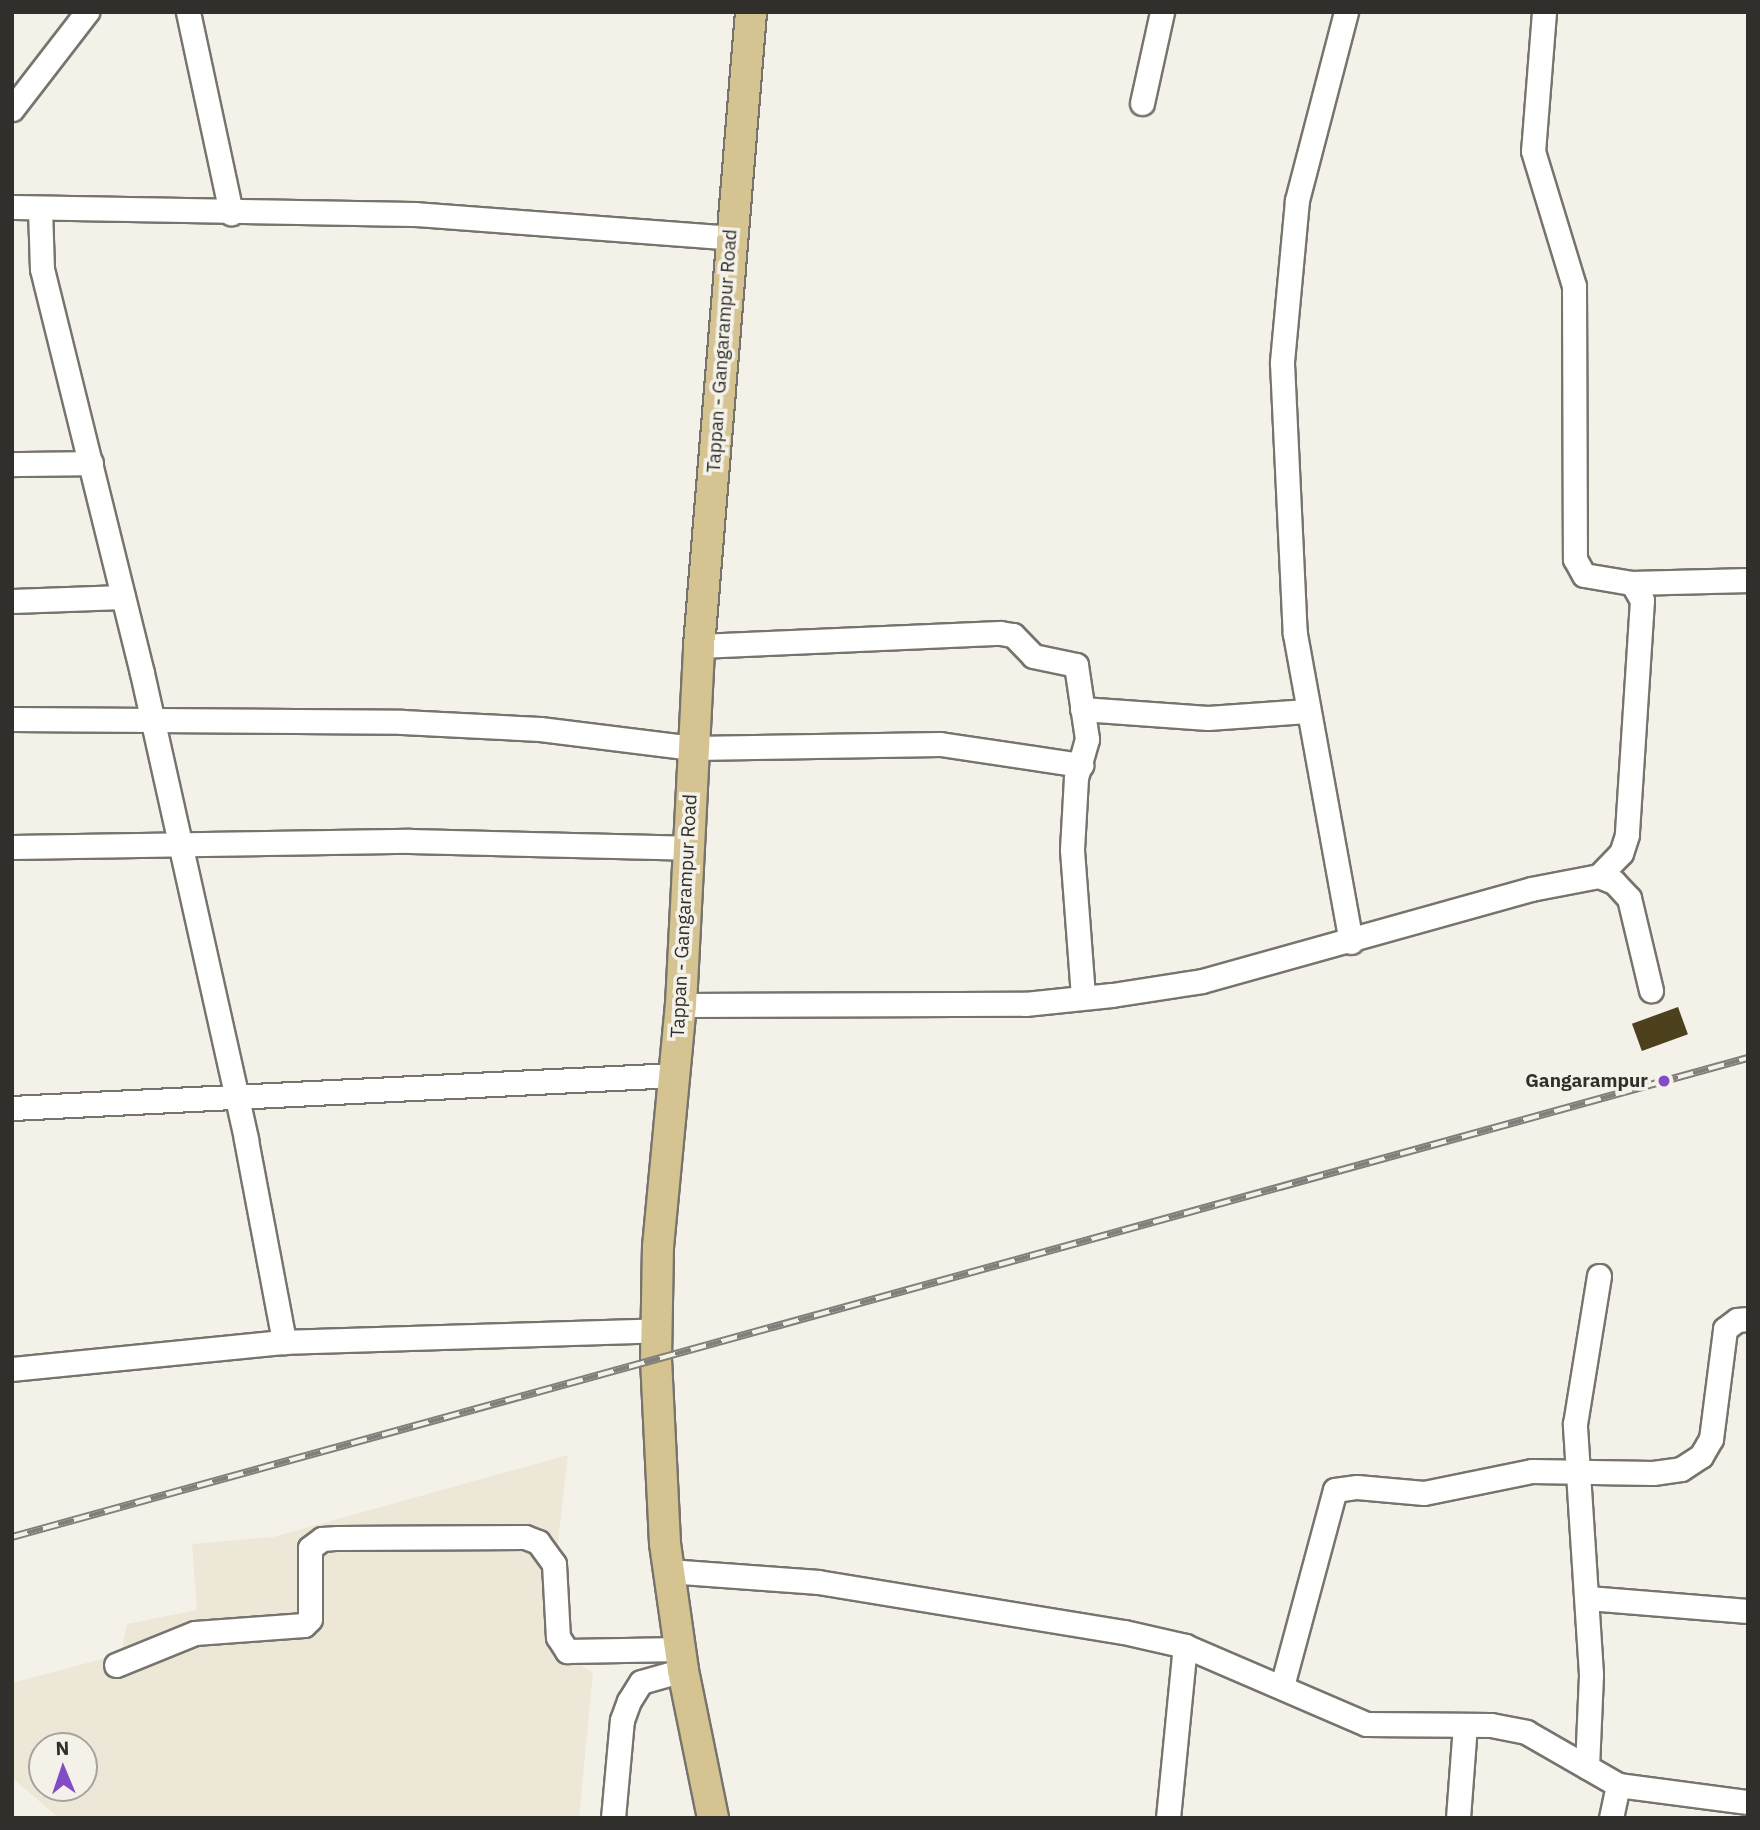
<!DOCTYPE html>
<html>
<head>
<meta charset="utf-8">
<style>
	body { margin:0 }
	#map { position:relative; width:1760px; height:1830px; overflow:hidden; background:#f4f1e9; font-family:"IBM Plex Sans",sans-serif }
	div>[style] { position:absolute }
	[style*='--x'] { left:calc(var(--x)*1px); top:calc(var(--y)*1px); width:calc(var(--w)*1px); rotate:calc(var(--a)*1deg) }
	.built>* { inset:0; background:#ede7d8 }
	.building>* { inset:0; background:#4d401d; transform-origin:0 0 }
	.roads { filter:drop-shadow(2px 0 #77746d) drop-shadow(-2px 0 #77746d) drop-shadow(0 2px #77746d) drop-shadow(0 -2px #77746d) }
	.minor>* { height:23px; margin:-11.5px; padding:0 11.5px; transform-origin:11.5px; border-radius:11.5px; background:#fff }
	.major>* { height:30px; margin:-15px; padding:0 15px; transform-origin:15px; border-radius:15px; background:#d5c491 }
	.rail>* { height:8px; margin-top:-4px; transform-origin:0; background:repeating-linear-gradient(90deg,#f4f1e9 0 16px,#817f7a 0 32px); box-sizing:border-box; border-block:2px solid #817f7a }
	.dots>* { width:19px; height:19px; translate:-50% -50%; box-sizing:border-box; border:4px solid #f4f1e9; border-radius:50% }
	span { translate:-50% -50%; white-space:nowrap; text-align:center; line-height:1.15; -webkit-text-stroke:7px #f4f1e9; paint-order:stroke }
	.street-label { font-size:19px; color:#302f2c }
	.poi-label { font-size:19px; color:#302f2c; font-weight:700 }
	.right { translate:-100% -50%; text-align:right }
	.frame { position:absolute; inset:0; border:14px solid #302f2c; pointer-events:none }
	.north { position:absolute; left:28px; top:1732px; width:70px; height:70px; box-sizing:border-box; background:#f4f1e9; border:2px solid #a6a39d; border-radius:50%; rotate:358deg; font-size:19px; font-weight:700; line-height:28px; text-align:center; color:#302f2c }
	.north::after { content:''; display:block; margin:auto; width:24px; height:32px; background:#814dc5; clip-path:polygon(50% 0,100% 100%,50% 72%,0 100%) }
</style>
</head>
<body>
<div id="map">
	<div class="built">
		<i style="clip-path:polygon(evenodd,568px 1455px,546px 1644px,593px 1673px,579px 1818px,59px 1818px,12px 1778px,12px 1683px,121px 1654px,127px 1624px,197px 1610px,192px 1544px,273px 1537px,568px 1455px,42px 1746px,84px 1746px,84px 1788px,42px 1788px,42px 1746px)"></i>
	</div>
	<div class="building">
		<i style="left:1678px;top:1007px;width:29px;height:49px;rotate:70deg"></i>
	</div>
	<div class="roads">
		<div class="minor">
			<i style="--x:188;--y:12;--w:206;--a:77.9"></i>
			<i style="--x:1346;--y:12;--w:194;--a:104.6"></i>
			<i style="--x:1297;--y:200;--w:164;--a:95.3"></i>
			<i style="--x:1282;--y:363;--w:271;--a:87.3"></i>
			<i style="--x:1295;--y:634;--w:313;--a:79.7"></i>
			<i style="--x:1544;--y:12;--w:139;--a:94.5"></i>
			<i style="--x:1533;--y:151;--w:141;--a:73.1"></i>
			<i style="--x:1574;--y:286;--w:273;--a:89.8"></i>
			<i style="--x:1575;--y:559;--w:18;--a:61"></i>
			<i style="--x:1584;--y:575;--w:49;--a:9.5"></i>
			<i style="--x:1632;--y:583;--w:20;--a:60"></i>
			<i style="--x:1642;--y:600;--w:235;--a:93.7"></i>
			<i style="--x:1627;--y:835;--w:19;--a:108"></i>
			<i style="--x:1621;--y:853;--w:32;--a:134"></i>
			<i style="--x:1142;--y:103;--w:93;--a:-77.6"></i>
			<i style="--x:12;--y:109;--w:123;--a:-52.3"></i>
			<i style="--x:12;--y:207;--w:403;--a:1"></i>
			<i style="--x:415;--y:214;--w:317;--a:4.3"></i>
			<i style="--x:40;--y:209;--w:60;--a:88.1"></i>
			<i style="--x:42;--y:269;--w:416;--a:76.1"></i>
			<i style="--x:142;--y:673;--w:478;--a:77.4"></i>
			<i style="--x:246;--y:1140;--w:206;--a:79.3"></i>
			<i style="--x:12;--y:464;--w:79;--a:-0.7"></i>
			<i style="--x:1632;--y:583;--w:116;--a:-1.5"></i>
			<i style="--x:12;--y:601;--w:111;--a:-2.1"></i>
			<i style="--x:699;--y:646;--w:301;--a:-2.5"></i>
			<i style="--x:1000;--y:633;--w:13;--a:9"></i>
			<i style="--x:1013;--y:635;--w:29;--a:46"></i>
			<i style="--x:1033;--y:656;--w:44;--a:11.8"></i>
			<i style="--x:1076;--y:665;--w:75;--a:81.5"></i>
			<i style="--x:1087;--y:739;--w:41;--a:105.8"></i>
			<i style="--x:1076;--y:778;--w:72;--a:93.2"></i>
			<i style="--x:1072;--y:850;--w:148;--a:85.7"></i>
			<i style="--x:1082;--y:709;--w:126;--a:4.1"></i>
			<i style="--x:1208;--y:718;--w:99;--a:-4"></i>
			<i style="--x:12;--y:719;--w:390;--a:0.4"></i>
			<i style="--x:402;--y:722;--w:138;--a:2.9"></i>
			<i style="--x:540;--y:729;--w:154;--a:7.1"></i>
			<i style="--x:693;--y:748;--w:247;--a:-0.9"></i>
			<i style="--x:940;--y:744;--w:143;--a:8.5"></i>
			<i style="--x:12;--y:847;--w:398;--a:-0.9"></i>
			<i style="--x:410;--y:841;--w:278;--a:1.4"></i>
			<i style="--x:681;--y:1005;--w:344;--a:-0.2"></i>
			<i style="--x:1025;--y:1004;--w:87;--a:-5.9"></i>
			<i style="--x:1112;--y:995;--w:91;--a:-8.8"></i>
			<i style="--x:1202;--y:981;--w:342;--a:-15.6"></i>
			<i style="--x:1531;--y:889;--w:69;--a:-10.8"></i>
			<i style="--x:1599;--y:876;--w:16;--a:22"></i>
			<i style="--x:1614;--y:882;--w:22;--a:47"></i>
			<i style="--x:1629;--y:898;--w:95;--a:76.6"></i>
			<i style="--x:12;--y:1108;--w:663;--a:-2.85"></i>
			<i style="--x:12;--y:1369;--w:273;--a:-5.7"></i>
			<i style="--x:284;--y:1342;--w:373;--a:-1.8"></i>
			<i style="--x:669;--y:1571;--w:149;--a:4.2"></i>
			<i style="--x:818;--y:1582;--w:310;--a:9.3"></i>
			<i style="--x:1124;--y:1632;--w:63;--a:12.9"></i>
			<i style="--x:1185;--y:1646;--w:197;--a:23.3"></i>
			<i style="--x:1366;--y:1724;--w:125;--a:0.5"></i>
			<i style="--x:1491;--y:1725;--w:36;--a:11"></i>
			<i style="--x:1526;--y:1732;--w:106;--a:29.9"></i>
			<i style="--x:1618;--y:1785;--w:131;--a:7.5"></i>
			<i style="--x:1587;--y:1598;--w:162;--a:4.6"></i>
			<i style="--x:116;--y:1665;--w:85;--a:-22.1"></i>
			<i style="--x:195;--y:1633;--w:109;--a:-4.2"></i>
			<i style="--x:304;--y:1625;--w:8;--a:-45"></i>
			<i style="--x:310;--y:1619;--w:71;--a:-90"></i>
			<i style="--x:310;--y:1548;--w:15;--a:-37"></i>
			<i style="--x:322;--y:1539;--w:16;--a:-4"></i>
			<i style="--x:338;--y:1538;--w:187;--a:-0.3"></i>
			<i style="--x:525;--y:1537;--w:14;--a:21"></i>
			<i style="--x:538;--y:1542;--w:27;--a:54"></i>
			<i style="--x:554;--y:1564;--w:73;--a:86.9"></i>
			<i style="--x:558;--y:1637;--w:17;--a:57"></i>
			<i style="--x:567;--y:1651;--w:113;--a:-1"></i>
			<i style="--x:1282;--y:1686;--w:203;--a:-74.9"></i>
			<i style="--x:1335;--y:1490;--w:22;--a:-8"></i>
			<i style="--x:1357;--y:1487;--w:67;--a:5.1"></i>
			<i style="--x:1424;--y:1493;--w:110;--a:-11.5"></i>
			<i style="--x:1532;--y:1471;--w:121;--a:0.9"></i>
			<i style="--x:1653;--y:1473;--w:28;--a:-8"></i>
			<i style="--x:1681;--y:1469;--w:24;--a:-33"></i>
			<i style="--x:1701;--y:1456;--w:20;--a:-60"></i>
			<i style="--x:1711;--y:1439;--w:111;--a:-82.7"></i>
			<i style="--x:1725;--y:1329;--w:15;--a:-37"></i>
			<i style="--x:1737;--y:1320;--w:11;--a:-5"></i>
			<i style="--x:1587;--y:1767;--w:93;--a:-87.5"></i>
			<i style="--x:1591;--y:1674;--w:251;--a:-93.7"></i>
			<i style="--x:1575;--y:1424;--w:150;--a:-80.8"></i>
			<i style="--x:613;--y:1818;--w:98;--a:-84.8"></i>
			<i style="--x:622;--y:1720;--w:20;--a:-70"></i>
			<i style="--x:629;--y:1701;--w:22;--a:-58"></i>
			<i style="--x:641;--y:1682;--w:44;--a:-15.9"></i>
			<i style="--x:1168;--y:1818;--w:173;--a:-84.4"></i>
			<i style="--x:1458;--y:1818;--w:93;--a:-85.7"></i>
			<i style="--x:1611;--y:1818;--w:34;--a:-78"></i>
		</div>
		<div class="major">
			<i style="--x:713;--y:1818;--w:151;--a:-101.5"></i>
			<i style="--x:683;--y:1670;--w:128;--a:-98.1"></i>
			<i style="--x:665;--y:1543;--w:183;--a:-92.8"></i>
			<i style="--x:656;--y:1360;--w:113;--a:-89"></i>
			<i style="--x:658;--y:1247;--w:243;--a:-84.6"></i>
			<i style="--x:681;--y:1005;--w:359;--a:-87.1"></i>
			<i style="--x:699;--y:646;--w:636;--a:-85.31"></i>
		</div>
	</div>
	<div class="rail">
		<i style="--x:12;--y:1537;--w:1801;--a:-15.43"></i>
	</div>
	<div class="dots">
		<i style="left:1664px;top:1081px;background:#814dc5"></i>
	</div>
	<div class="street-label">
		<span style="left:722px;top:351px;rotate:-86deg">Tappan - Gangarampur Road</span>
		<span style="left:684px;top:916px;rotate:-87deg">Tappan - Gangarampur Road</span>
	</div>
	<div class="poi-label">
		<span class="right" style="left:1648px;top:1081px">Gangarampur</span>
	</div>
	<div class="frame"></div>
	<div class="north">N</div>
</div>
</body>
</html>
